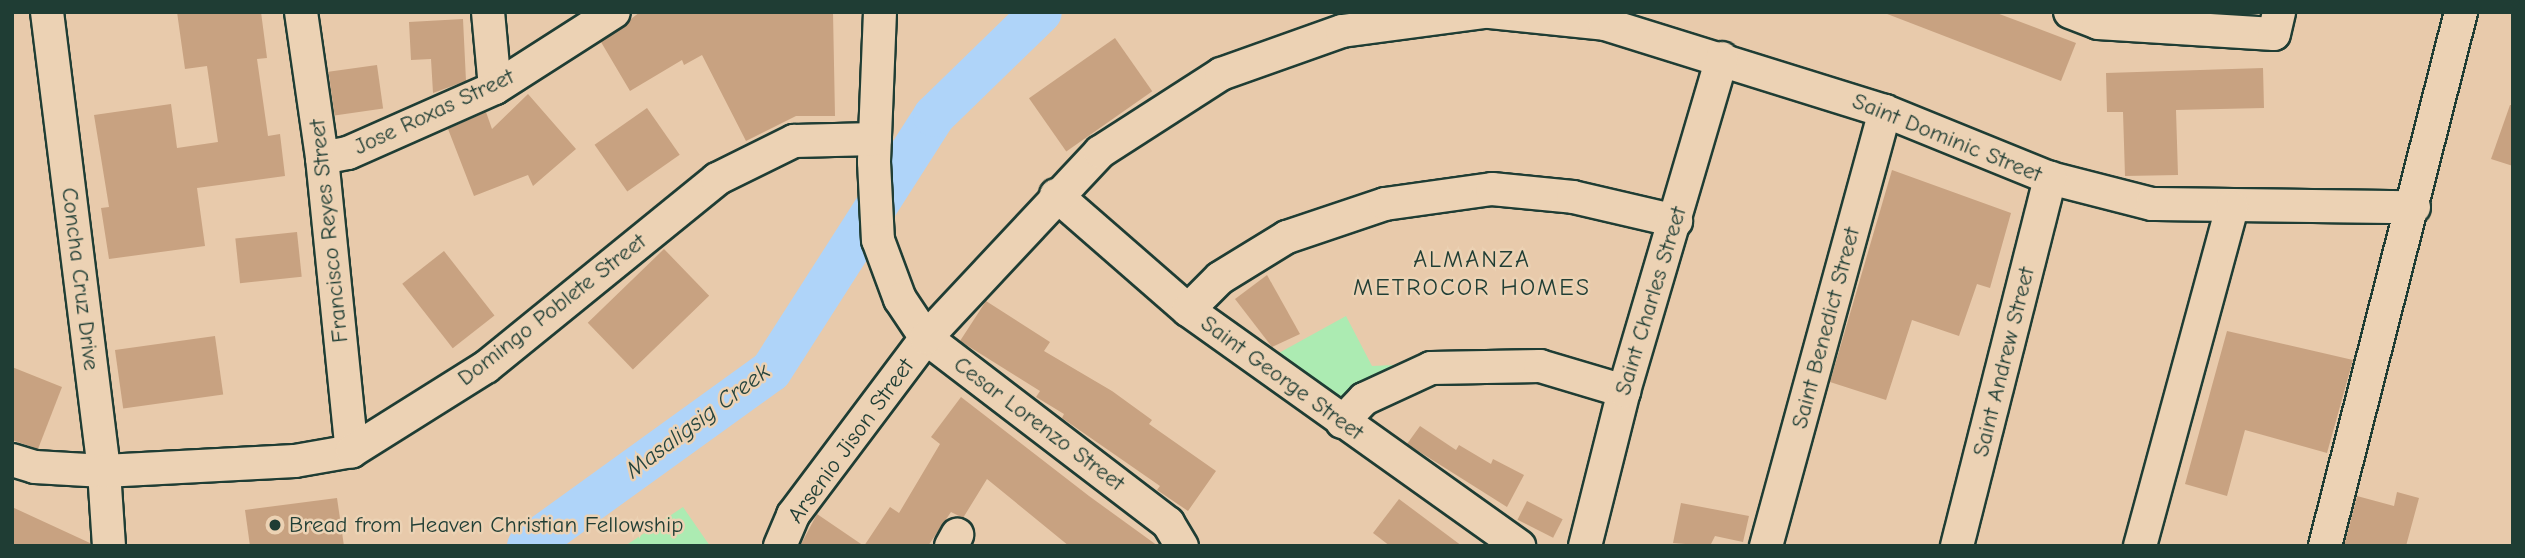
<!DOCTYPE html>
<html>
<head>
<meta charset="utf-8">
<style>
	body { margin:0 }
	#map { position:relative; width:2525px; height:558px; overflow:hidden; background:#e8caab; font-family:"Comic Neue",sans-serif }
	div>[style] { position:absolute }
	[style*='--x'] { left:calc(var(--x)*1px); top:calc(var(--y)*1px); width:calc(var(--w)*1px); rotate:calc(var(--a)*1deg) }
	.green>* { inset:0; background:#acebb2 }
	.river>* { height:42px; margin:-21px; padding:0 21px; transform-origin:21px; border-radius:21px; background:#afd4f9 }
	.building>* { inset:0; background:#c8a281; transform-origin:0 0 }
	.roads { filter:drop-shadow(2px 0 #1f3d34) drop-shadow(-2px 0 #1f3d34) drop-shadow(0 2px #1f3d34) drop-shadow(0 -2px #1f3d34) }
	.minor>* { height:32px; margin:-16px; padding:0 16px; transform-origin:16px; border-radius:16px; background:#ecd2b4 }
	.dots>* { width:19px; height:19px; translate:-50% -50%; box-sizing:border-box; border:4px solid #ecd2b4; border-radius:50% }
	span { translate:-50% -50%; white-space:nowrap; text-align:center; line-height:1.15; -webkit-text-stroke:5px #ecd2b4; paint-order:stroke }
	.street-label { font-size:23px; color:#1f3d34 }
	.poi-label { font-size:23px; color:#1f3d34 }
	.left { translate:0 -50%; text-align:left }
	.neighbourhood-label { font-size:24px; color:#1f3d34; letter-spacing:2px }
	.water-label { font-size:24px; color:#26453e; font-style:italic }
	.frame { position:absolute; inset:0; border:14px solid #1f3d34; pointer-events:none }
</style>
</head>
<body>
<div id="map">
	<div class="green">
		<i style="clip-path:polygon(1346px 316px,1372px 366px,1416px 364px,1342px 400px,1277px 354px)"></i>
		<i style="clip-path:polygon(683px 507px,710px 546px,625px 546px)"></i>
	</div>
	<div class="river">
		<i style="--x:528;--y:546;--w:299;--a:-35.8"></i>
		<i style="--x:771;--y:371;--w:303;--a:-57.4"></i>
		<i style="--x:934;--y:116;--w:149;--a:-44.2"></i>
	</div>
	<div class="building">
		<i style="clip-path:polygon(177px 12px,261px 12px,267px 58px,257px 59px,268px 136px,280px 134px,285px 176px,197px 188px,205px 246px,109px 259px,101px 208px,109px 207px,94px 115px,171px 104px,177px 148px,218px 142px,207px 66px,185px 69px)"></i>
		<i style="clip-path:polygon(640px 12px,833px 12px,835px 116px,796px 116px,746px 141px,702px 55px,684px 65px,682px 60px,630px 91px,601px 42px)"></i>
		<i style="clip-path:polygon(1882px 12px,1994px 12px,2076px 43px,2061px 81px)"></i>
		<i style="clip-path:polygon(463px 19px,466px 81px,433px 93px,431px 59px,411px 60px,409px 22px)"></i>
		<i style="left:1115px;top:38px;width:65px;height:105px;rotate:55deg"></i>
		<i style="left:377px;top:65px;width:44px;height:49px;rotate:82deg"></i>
		<i style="clip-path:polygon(2263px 68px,2264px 108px,2176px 110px,2178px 175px,2125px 176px,2123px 112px,2107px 112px,2106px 73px)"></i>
		<i style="clip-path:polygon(528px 94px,576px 149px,533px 186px,528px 175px,474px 196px,448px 129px,486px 112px,492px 129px)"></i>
		<i style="clip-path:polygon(2510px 105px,2513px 105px,2513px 166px,2491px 159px)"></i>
		<i style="left:647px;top:108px;width:57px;height:64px;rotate:55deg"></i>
		<i style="clip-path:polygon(1892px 170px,2011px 213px,1990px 288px,1977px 284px,1959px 336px,1912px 320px,1886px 400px,1830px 382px)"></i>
		<i style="left:297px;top:232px;width:45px;height:62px;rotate:84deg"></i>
		<i style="left:664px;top:249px;width:65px;height:106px;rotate:46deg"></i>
		<i style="left:444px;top:251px;width:82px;height:53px;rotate:52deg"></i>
		<i style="clip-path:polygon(1267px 275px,1300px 334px,1272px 347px,1235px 299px)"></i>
		<i style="clip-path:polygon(986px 301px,1050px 342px,1044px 351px,1112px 391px,1152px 420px,1149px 424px,1216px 471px,1188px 511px,1157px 490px,1160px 486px,1062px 418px,1064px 414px,1036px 397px,1040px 391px,960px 341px)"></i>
		<i style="clip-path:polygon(2227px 331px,2353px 360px,2327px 453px,2245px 430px,2227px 496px,2185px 484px)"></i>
		<i style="left:215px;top:336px;width:59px;height:101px;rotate:82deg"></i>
		<i style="clip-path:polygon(12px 367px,62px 387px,38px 449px,12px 440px)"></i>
		<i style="clip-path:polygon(961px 397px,1089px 496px,1158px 546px,1069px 546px,987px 479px,963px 518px,951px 512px,928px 546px,864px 546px,890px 507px,899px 513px,940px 444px,931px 437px)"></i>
		<i style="clip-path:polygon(1420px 426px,1456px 450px,1459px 445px,1491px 464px,1493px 459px,1524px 475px,1507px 507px,1407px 444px)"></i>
		<i style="clip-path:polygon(2397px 492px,2419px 498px,2406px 546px,2344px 546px,2357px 496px,2394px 506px)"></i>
		<i style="clip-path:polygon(337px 498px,344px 546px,250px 546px,245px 510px)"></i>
		<i style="clip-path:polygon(1399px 499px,1462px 546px,1390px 546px,1373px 533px)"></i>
		<i style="left:1527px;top:501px;width:40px;height:21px;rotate:27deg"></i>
		<i style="clip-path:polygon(1681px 503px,1749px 516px,1743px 542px,1715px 536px,1710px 546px,1673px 543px)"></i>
		<i style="clip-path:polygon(12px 507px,90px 543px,91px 546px,12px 546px)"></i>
		<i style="clip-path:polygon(817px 514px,864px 546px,800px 546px)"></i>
	</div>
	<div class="roads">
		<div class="minor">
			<i style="--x:47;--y:12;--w:463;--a:82.9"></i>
			<i style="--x:104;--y:471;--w:75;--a:86.2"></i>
			<i style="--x:301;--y:12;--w:148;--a:81.8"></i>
			<i style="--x:322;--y:158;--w:295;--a:84.2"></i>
			<i style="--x:488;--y:12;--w:76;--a:84.7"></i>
			<i style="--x:880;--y:12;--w:150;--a:92.3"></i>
			<i style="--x:874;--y:162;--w:78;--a:87.1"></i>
			<i style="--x:878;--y:240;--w:63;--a:69.6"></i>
			<i style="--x:900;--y:299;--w:47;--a:56.3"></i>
			<i style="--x:926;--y:338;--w:305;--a:37.4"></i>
			<i style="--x:1168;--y:523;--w:27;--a:59"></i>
			<i style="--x:1489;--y:12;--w:117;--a:5.9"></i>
			<i style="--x:1605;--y:24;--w:293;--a:17.3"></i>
			<i style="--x:1885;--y:111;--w:178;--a:22.1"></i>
			<i style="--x:2050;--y:178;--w:105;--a:14.3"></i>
			<i style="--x:2152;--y:204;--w:262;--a:0.7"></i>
			<i style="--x:2070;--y:12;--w:30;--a:21"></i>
			<i style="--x:2098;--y:23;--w:176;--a:3.6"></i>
			<i style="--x:2274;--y:34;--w:23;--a:-77"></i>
			<i style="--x:322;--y:158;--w:26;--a:-11"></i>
			<i style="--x:348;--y:153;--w:161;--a:-23.9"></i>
			<i style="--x:495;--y:88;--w:141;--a:-32.6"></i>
			<i style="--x:1056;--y:195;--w:175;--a:41.1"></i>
			<i style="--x:1188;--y:310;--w:407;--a:35.5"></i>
			<i style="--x:1188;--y:310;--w:45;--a:-45"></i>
			<i style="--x:1220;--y:278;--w:79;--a:-31.5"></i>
			<i style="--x:1287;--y:237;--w:103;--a:-18.6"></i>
			<i style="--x:1385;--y:204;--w:108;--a:-8"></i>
			<i style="--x:1492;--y:189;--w:81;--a:5.6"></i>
			<i style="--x:1573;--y:197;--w:106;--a:13.1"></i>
			<i style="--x:1342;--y:422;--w:32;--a:-46"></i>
			<i style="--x:1364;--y:399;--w:74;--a:-24.8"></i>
			<i style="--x:1431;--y:368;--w:109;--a:-1.1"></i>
			<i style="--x:1540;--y:366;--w:88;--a:16.6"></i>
			<i style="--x:12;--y:460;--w:24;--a:17"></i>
			<i style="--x:35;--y:467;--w:69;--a:3.3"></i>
			<i style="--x:104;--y:471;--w:191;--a:-3"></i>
			<i style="--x:295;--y:461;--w:58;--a:-10"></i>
			<i style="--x:352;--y:451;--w:158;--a:-32.1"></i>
			<i style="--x:486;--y:367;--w:298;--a:-39.1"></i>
			<i style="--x:717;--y:179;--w:86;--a:-26.3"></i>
			<i style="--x:794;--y:141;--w:81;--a:-1.4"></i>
			<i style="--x:780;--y:546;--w:34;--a:-67"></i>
			<i style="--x:793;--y:515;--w:221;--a:-53.1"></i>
			<i style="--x:926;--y:338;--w:255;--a:-46.9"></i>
			<i style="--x:1100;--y:152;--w:144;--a:-32.8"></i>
			<i style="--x:1221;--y:74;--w:128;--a:-19.6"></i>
			<i style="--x:1342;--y:31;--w:144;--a:-7.6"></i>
			<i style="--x:951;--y:546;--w:13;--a:-61"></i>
			<i style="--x:1585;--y:546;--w:160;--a:-75.9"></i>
			<i style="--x:1624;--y:391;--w:347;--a:-73.6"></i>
			<i style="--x:1766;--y:546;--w:451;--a:-74.7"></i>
			<i style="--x:1957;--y:546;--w:380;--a:-75.8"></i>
			<i style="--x:2140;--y:546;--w:351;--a:-74.8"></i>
			<i style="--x:2325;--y:546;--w:551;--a:-75.71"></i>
		</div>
	</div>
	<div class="dots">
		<i style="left:275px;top:525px;background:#1f3d34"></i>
	</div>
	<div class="street-label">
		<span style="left:434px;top:112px;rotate:-25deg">Jose Roxas Street</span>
		<span style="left:1947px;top:138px;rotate:22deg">Saint Dominic Street</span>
		<span style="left:329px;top:231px;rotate:-96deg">Francisco Reyes Street</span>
		<span style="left:80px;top:279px;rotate:83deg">Concha Cruz Drive</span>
		<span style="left:1651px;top:301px;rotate:-73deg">Saint Charles Street</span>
		<span style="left:552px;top:310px;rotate:-38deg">Domingo Poblete Street</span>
		<span style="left:1826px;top:328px;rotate:-75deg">Saint Benedict Street</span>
		<span style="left:2004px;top:362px;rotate:-76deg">Saint Andrew Street</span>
		<span style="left:1282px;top:378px;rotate:36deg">Saint George Street</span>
		<span style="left:1039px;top:424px;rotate:37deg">Cesar Lorenzo Street</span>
		<span style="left:851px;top:441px;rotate:-54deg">Arsenio Jison Street</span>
	</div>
	<div class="poi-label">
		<span class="left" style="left:289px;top:525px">Bread from Heaven Christian Fellowship</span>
	</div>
	<div class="neighbourhood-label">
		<span style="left:1472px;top:274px">ALMANZA<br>METROCOR HOMES</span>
	</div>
	<div class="water-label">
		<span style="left:698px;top:421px;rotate:-37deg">Masaligsig Creek</span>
	</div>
	<div class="frame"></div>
</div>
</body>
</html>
